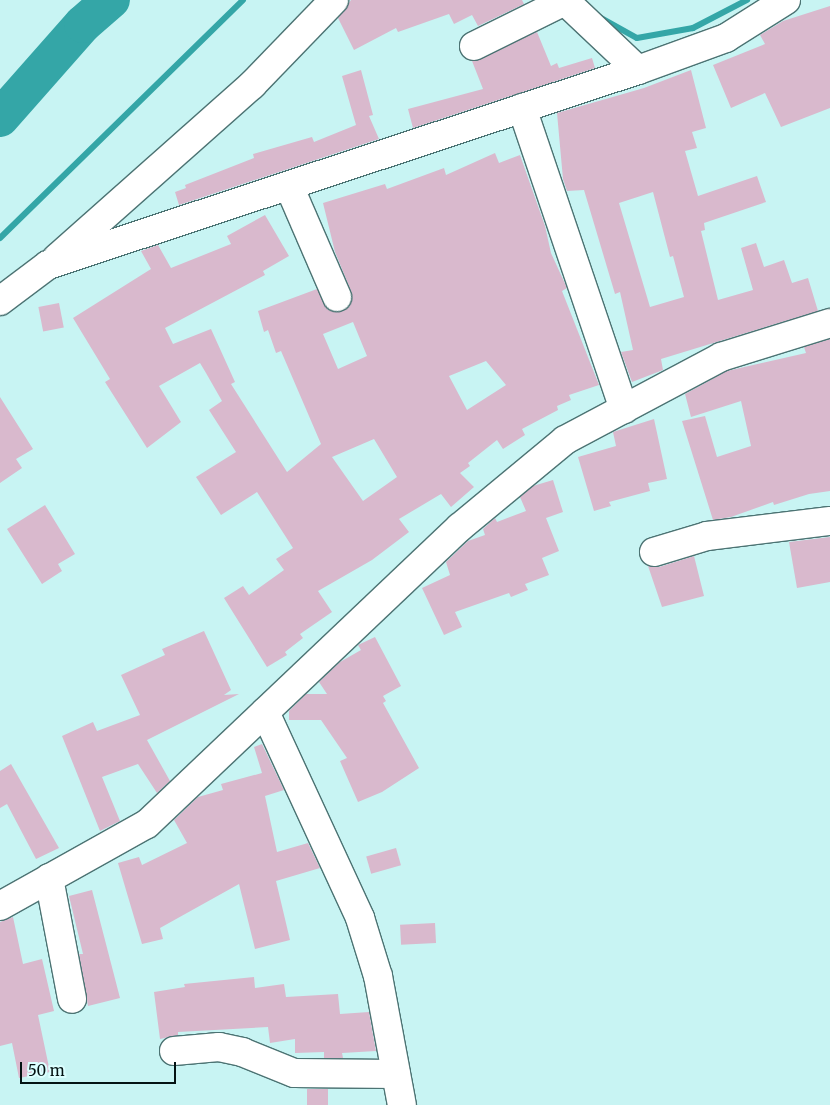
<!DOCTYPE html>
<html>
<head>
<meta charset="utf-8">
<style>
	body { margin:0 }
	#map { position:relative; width:830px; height:1105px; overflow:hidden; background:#c8f4f3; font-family:Merriweather,serif }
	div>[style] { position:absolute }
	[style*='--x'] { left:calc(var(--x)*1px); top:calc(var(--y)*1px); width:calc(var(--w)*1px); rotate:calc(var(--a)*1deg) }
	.stream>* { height:6px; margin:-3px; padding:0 3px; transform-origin:3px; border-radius:3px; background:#34a6a7 }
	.river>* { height:38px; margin:-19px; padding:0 19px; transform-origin:19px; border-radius:19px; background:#34a6a7 }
	.building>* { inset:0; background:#d9b9cd; transform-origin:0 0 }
	.roads { filter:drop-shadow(1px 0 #4c7373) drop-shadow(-1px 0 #4c7373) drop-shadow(0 1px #4c7373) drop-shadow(0 -1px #4c7373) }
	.minor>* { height:28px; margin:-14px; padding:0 14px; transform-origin:14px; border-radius:14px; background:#fff }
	span { translate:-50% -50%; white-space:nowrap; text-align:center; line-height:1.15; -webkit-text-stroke:4px #dcffff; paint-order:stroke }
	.scale { position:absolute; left:20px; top:1062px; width:156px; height:22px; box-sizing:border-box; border:2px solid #041313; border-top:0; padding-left:6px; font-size:15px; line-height:18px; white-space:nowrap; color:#041313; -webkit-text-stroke:4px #dcffff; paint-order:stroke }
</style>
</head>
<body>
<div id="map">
	<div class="stream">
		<i style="--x:599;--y:17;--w:43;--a:28.9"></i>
		<i style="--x:637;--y:38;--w:57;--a:-10.1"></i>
		<i style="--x:693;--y:28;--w:61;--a:-27.4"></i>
		<i style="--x:0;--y:238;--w:340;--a:-44.4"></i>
	</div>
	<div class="river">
		<i style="--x:0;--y:118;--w:125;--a:-48.6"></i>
		<i style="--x:83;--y:24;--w:37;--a:-41"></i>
	</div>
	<div class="building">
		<i style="clip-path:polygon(351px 0,522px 0,524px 4px,478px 26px,472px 15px,454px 24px,449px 14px,398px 32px,396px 28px,354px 50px,338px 18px)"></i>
		<i style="clip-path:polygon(830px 6px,830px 108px,781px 127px,765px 93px,731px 108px,713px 65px,765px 44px,760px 35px,783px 21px)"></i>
		<i style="clip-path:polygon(537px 32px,551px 66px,557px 63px,559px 68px,592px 58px,595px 68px,413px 128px,408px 109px,483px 89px,472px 61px)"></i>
		<i style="clip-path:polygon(361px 70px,373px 115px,369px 116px,379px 139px,179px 205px,175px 192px,186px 188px,185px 185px,254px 158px,253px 154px,312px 137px,314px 142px,356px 125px,342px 76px)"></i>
		<i style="clip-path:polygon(evenodd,691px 70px,706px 128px,692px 132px,697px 148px,685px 151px,698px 196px,757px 176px,766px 202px,704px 223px,705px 230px,701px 231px,718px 300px,753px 290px,741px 248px,756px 243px,764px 267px,784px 260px,792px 283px,808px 278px,818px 311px,661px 359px,663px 370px,632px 382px,621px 352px,633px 350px,620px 292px,615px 294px,584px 190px,567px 191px,563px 179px,557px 113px,644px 88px,691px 70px,653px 192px,670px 257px,673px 256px,684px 297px,650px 307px,619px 203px,653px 192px)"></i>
		<i style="clip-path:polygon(evenodd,495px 153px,499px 163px,520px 155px,545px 226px,551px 253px,567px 288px,562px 291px,599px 385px,569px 395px,571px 400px,557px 406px,558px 410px,522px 429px,525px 435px,503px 449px,497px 440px,468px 463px,470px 466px,460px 473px,474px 487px,451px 507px,441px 494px,399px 519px,409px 532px,372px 560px,318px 591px,332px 612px,300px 634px,303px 638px,285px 652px,287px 655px,267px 667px,224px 598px,243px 586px,249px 595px,284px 570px,276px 559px,293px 548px,257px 492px,221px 515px,196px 477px,236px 452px,209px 410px,222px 401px,206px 373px,200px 363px,159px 386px,181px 422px,147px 448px,105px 382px,110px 379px,73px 318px,151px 269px,141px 251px,158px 245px,171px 268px,231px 244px,227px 236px,265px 215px,289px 256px,263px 271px,265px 275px,165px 328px,173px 344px,211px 329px,235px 382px,231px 384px,287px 472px,321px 444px,281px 351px,276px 353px,268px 330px,264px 332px,258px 311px,317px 289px,328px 310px,343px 311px,350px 306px,351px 291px,335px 252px,323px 203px,385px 184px,387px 189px,444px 168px,446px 175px,495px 153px,353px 322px,367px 356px,338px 369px,323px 334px,353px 322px,495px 153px,486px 361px,506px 385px,467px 410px,449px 376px,486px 361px,495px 153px,374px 439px,397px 477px,363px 501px,332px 457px,374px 439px)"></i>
		<i style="left:59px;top:303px;width:25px;height:21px;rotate:79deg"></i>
		<i style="clip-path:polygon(830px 339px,830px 491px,809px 494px,774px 505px,773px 502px,731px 517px,713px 520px,682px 421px,705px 416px,717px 457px,751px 446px,741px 401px,691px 417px,685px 394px,727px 371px,806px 353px,804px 347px)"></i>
		<i style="clip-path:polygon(0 397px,33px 449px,16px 459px,22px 468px,0 483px)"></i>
		<i style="clip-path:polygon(654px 419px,667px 479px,648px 483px,650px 491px,609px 502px,611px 506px,594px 511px,578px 457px,616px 446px,613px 432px)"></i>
		<i style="clip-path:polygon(553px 480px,563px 512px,546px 518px,559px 551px,542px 558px,549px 575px,525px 584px,528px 590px,511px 597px,509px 593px,455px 612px,462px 627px,444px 635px,422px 588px,450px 575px,446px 562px,468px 541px,485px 535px,483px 529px,495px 518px,497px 522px,526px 511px,520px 497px,533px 486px)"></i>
		<i style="clip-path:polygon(45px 505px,75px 554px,58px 564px,62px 571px,42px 584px,7px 529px)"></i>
		<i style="clip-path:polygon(830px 537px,830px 582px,797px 588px,789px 542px)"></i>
		<i style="clip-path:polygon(694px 556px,704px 596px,662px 607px,648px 566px,659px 567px)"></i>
		<i style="clip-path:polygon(204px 631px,231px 690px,224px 695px,239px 694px,147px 740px,170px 781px,157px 793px,138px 764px,102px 777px,120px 821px,100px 831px,62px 736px,93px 722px,97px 731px,140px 715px,121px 675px,165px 655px,162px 649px)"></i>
		<i style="clip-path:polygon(375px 637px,401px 686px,383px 696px,386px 701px,383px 703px,419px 768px,382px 792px,358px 802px,340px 761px,347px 758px,321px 720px,289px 720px,289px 711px,306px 694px,327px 694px,319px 682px,340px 662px,361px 650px,358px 645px)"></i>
		<i style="clip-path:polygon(262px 744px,284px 790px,265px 796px,277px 852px,308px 843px,320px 868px,276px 881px,290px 940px,255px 949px,239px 884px,160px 928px,163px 939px,142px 944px,118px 863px,139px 857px,142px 865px,187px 843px,174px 820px,198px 797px,223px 790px,221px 784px,262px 773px,254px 747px)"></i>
		<i style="clip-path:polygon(11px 764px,59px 848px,36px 859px,7px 804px,0 808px,0 771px)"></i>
		<i style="left:396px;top:848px;width:18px;height:31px;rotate:74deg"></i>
		<i style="clip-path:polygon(92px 890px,120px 998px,88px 1006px,79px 954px,83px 954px,69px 896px)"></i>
		<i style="clip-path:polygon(13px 917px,23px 964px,42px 959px,54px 1011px,38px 1015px,50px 1072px,19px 1078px,12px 1043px,0 1046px,0 922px)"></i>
		<i style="left:435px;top:923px;width:20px;height:35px;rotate:87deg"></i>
		<i style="clip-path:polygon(254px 977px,255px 988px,284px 984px,286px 997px,338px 994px,340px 1014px,369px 1012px,376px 1051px,342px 1053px,343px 1058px,324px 1058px,324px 1052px,295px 1053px,295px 1039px,270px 1043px,268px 1027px,178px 1032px,178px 1035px,160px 1039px,154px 992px,185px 987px,184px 984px)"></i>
		<i style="left:307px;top:1089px;width:21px;height:16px"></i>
	</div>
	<div class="roads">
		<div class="minor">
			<i style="--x:564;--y:0;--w:102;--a:43.4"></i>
			<i style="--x:474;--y:46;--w:102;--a:-26.3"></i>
			<i style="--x:522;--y:108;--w:318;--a:71.3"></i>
			<i style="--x:289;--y:186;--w:121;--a:66.6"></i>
			<i style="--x:57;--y:258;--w:261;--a:-41.6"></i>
			<i style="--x:252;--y:85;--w:118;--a:-46"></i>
			<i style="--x:0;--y:301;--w:60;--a:-36.9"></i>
			<i style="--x:48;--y:265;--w:621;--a:-18.29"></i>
			<i style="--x:638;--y:70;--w:94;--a:-20"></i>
			<i style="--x:726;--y:38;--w:71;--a:-32.3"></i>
			<i style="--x:654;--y:552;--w:55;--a:-16.8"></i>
			<i style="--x:707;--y:536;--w:124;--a:-7"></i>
			<i style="--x:265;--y:712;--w:227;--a:65.2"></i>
			<i style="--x:360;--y:918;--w:61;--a:72.8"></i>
			<i style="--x:378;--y:976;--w:131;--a:79.5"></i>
			<i style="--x:49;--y:878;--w:123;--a:79.2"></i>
			<i style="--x:0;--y:906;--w:168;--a:-29.2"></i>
			<i style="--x:147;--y:824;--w:431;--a:-43.5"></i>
			<i style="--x:460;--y:527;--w:136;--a:-39.6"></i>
			<i style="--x:565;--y:440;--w:177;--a:-28"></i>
			<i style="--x:721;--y:357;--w:114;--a:-17.3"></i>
			<i style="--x:174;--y:1051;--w:45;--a:-5.1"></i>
			<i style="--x:219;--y:1047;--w:24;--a:12"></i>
			<i style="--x:242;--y:1052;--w:56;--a:22"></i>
			<i style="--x:294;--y:1073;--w:102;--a:0.6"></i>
		</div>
	</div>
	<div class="scale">50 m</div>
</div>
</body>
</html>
